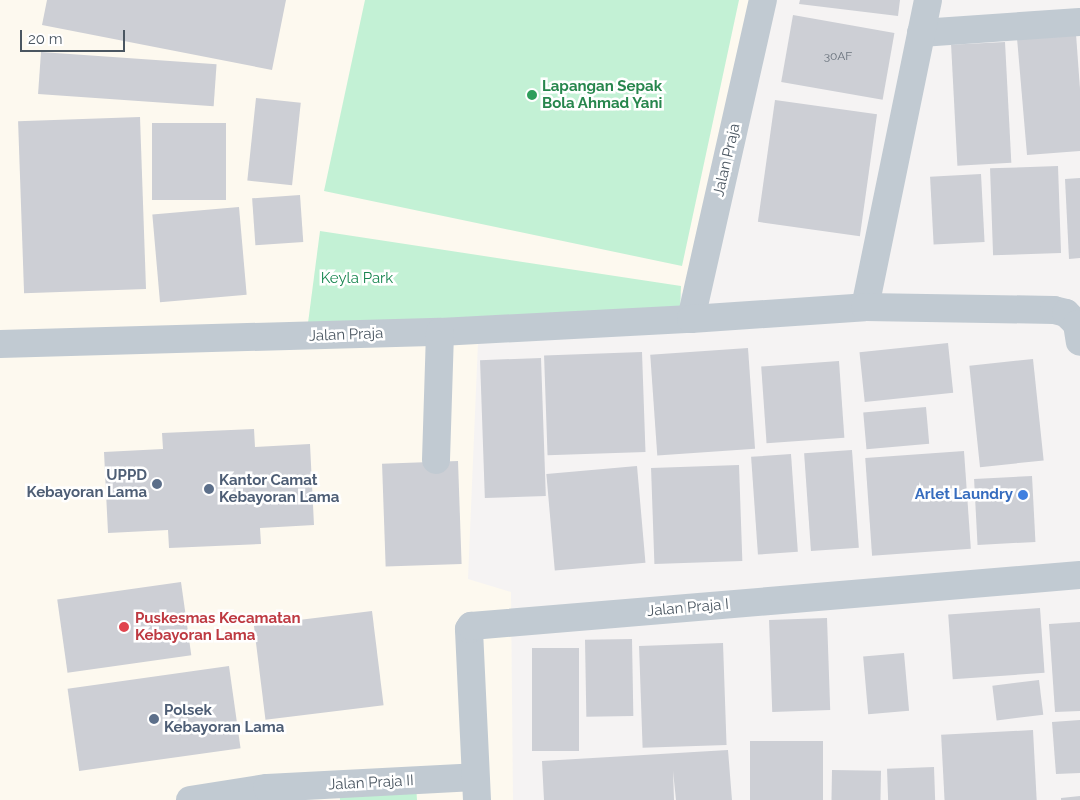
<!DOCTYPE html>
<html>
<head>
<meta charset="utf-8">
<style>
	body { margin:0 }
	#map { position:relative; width:1080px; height:800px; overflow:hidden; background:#f5f3f3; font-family:Raleway,sans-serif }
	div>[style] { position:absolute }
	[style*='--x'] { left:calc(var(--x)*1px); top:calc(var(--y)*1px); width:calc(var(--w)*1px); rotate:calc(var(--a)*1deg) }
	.commercial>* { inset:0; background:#fdf9ef }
	.green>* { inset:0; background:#c3f1d5 }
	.building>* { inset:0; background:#cdcfd5; transform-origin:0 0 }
	.street>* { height:28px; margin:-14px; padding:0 14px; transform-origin:14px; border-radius:14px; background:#c1cad2 }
	.dots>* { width:14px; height:14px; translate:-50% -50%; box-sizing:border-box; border:2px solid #fff; border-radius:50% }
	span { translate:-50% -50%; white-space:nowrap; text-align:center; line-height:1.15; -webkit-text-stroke:5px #fff; paint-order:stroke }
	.number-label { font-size:12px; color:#6b747e }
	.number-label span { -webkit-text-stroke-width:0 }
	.leisure-label { font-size:15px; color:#27864d; font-weight:700 }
	.left { translate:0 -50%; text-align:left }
	.street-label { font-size:15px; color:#4a5661 }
	.park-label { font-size:15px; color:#17864f }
	.service-label { font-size:15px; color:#4e5e75; font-weight:700 }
	.right { translate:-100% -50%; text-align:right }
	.shop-label { font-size:15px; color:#366cbe; font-weight:700 }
	.health-label { font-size:15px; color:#be3a42; font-weight:700 }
	.scale { position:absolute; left:20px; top:30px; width:105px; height:22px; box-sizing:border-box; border:2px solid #4a5661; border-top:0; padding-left:6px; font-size:15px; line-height:18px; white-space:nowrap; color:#4a5661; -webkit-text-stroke:4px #fff; paint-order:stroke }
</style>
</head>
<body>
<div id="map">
	<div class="commercial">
		<i style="clip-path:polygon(0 0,771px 0,710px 290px,479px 319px,468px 579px,511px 592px,513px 800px,0 800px)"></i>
	</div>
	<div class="green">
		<i style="clip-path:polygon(365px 0,739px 0,682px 266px,324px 191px)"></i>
		<i style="clip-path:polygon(320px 231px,681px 286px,680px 312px,308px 323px)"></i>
		<i style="clip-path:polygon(416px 783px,417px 800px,340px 800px,339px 789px)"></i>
	</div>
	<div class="building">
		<i style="clip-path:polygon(47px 0,286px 0,272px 70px,42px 25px)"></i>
		<i style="clip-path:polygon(800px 0,900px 0,898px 16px,799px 4px)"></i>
		<i style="left:793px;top:15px;width:103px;height:68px;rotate:10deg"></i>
		<i style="clip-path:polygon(1076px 34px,1080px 89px,1080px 151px,1027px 155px,1017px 38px)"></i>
		<i style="left:1005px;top:42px;width:121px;height:54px;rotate:87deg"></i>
		<i style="left:41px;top:52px;width:176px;height:42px;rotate:4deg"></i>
		<i style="left:256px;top:98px;width:45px;height:83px;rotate:6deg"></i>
		<i style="left:775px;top:100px;width:103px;height:123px;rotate:8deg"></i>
		<i style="left:140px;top:117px;width:172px;height:122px;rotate:88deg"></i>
		<i style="left:152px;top:123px;width:74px;height:77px"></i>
		<i style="left:1058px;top:166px;width:87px;height:68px;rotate:88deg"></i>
		<i style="left:981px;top:174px;width:68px;height:51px;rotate:87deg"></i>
		<i style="clip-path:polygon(1080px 178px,1080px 258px,1069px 259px,1065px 179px)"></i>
		<i style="left:300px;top:195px;width:47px;height:48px;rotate:86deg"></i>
		<i style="left:239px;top:207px;width:88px;height:87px;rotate:85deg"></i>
		<i style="left:948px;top:343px;width:50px;height:89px;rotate:84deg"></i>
		<i style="left:748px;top:348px;width:101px;height:98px;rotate:86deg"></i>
		<i style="left:642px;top:352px;width:100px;height:98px;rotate:88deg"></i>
		<i style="left:541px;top:358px;width:138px;height:61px;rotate:88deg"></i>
		<i style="left:1033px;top:359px;width:102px;height:64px;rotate:84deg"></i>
		<i style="left:839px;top:361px;width:77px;height:78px;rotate:86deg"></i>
		<i style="left:926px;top:407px;width:37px;height:63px;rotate:85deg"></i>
		<i style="clip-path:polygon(254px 429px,255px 447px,310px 444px,314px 525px,260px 528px,261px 544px,169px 548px,168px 530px,108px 533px,104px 452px,163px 449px,162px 433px)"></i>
		<i style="left:852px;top:450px;width:98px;height:48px;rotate:86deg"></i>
		<i style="left:964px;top:451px;width:98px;height:99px;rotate:86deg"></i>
		<i style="left:791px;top:454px;width:98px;height:40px;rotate:86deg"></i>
		<i style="left:458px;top:461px;width:103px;height:76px;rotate:88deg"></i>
		<i style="left:739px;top:465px;width:96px;height:88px;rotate:88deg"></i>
		<i style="left:637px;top:466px;width:97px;height:91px;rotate:85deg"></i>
		<i style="left:1032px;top:476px;width:66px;height:58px;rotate:87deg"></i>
		<i style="left:181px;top:582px;width:74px;height:125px;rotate:82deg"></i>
		<i style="left:1040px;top:608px;width:65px;height:92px;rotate:86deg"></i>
		<i style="left:372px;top:611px;width:95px;height:119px;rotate:83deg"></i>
		<i style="left:827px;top:618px;width:92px;height:58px;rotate:88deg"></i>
		<i style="clip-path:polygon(1080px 622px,1080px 711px,1055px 712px,1049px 624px)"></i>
		<i style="left:632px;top:639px;width:77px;height:47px;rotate:89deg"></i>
		<i style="left:723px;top:643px;width:102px;height:84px;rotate:88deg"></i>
		<i style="left:532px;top:648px;width:47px;height:103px"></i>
		<i style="left:904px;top:653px;width:58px;height:41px;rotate:85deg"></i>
		<i style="left:229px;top:666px;width:83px;height:163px;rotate:82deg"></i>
		<i style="left:1039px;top:680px;width:35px;height:47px;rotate:83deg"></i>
		<i style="clip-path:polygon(1080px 720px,1080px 773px,1056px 774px,1052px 722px)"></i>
		<i style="left:1033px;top:730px;width:70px;height:92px;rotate:87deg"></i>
		<i style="left:823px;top:741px;width:59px;height:73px;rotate:90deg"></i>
		<i style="clip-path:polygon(728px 750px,732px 800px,676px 800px,673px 771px,674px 800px,544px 800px,542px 761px)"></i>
		<i style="left:934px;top:767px;width:33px;height:47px;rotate:88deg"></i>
		<i style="left:832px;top:770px;width:49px;height:30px;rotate:1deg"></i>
		<i style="clip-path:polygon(1080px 796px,1080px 800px,1061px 800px,1061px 798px)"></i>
	</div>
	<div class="street">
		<i style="--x:921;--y:33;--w:159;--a:-4"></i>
		<i style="--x:865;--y:307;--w:313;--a:-78.4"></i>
		<i style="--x:691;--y:319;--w:327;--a:-77.3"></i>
		<i style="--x:0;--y:344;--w:440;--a:-1.6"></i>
		<i style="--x:440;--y:332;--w:251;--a:-3"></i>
		<i style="--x:691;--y:319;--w:174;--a:-3.9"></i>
		<i style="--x:865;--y:307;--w:189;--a:0.9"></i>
		<i style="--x:1054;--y:310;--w:12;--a:14"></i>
		<i style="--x:1066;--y:313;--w:16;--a:45"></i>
		<i style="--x:1077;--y:324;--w:18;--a:81"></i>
		<i style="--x:436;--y:460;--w:128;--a:-88.2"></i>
		<i style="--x:190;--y:800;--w:78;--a:-8.9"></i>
		<i style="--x:267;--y:788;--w:208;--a:-3"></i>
		<i style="--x:477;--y:800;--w:171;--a:-92.7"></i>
		<i style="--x:469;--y:629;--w:4;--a:-56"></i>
		<i style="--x:471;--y:626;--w:611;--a:-4.79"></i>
	</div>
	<div class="dots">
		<i style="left:532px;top:95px;background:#2e9e5b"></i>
		<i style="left:157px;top:484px;background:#5c6f8a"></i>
		<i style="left:209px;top:489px;background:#5c6f8a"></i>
		<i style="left:1023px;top:495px;background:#3f7fe0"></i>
		<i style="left:124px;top:627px;background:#e0444e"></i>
		<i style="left:154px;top:719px;background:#5c6f8a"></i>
	</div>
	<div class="number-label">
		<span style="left:838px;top:57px">30AF</span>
	</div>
	<div class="leisure-label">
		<span class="left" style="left:542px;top:95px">Lapangan Sepak<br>Bola Ahmad Yani</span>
	</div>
	<div class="street-label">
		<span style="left:727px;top:160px;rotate:-77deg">Jalan Praja</span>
		<span style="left:346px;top:335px;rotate:-2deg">Jalan Praja</span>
		<span style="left:688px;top:608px;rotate:-5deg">Jalan Praja I</span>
		<span style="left:371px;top:783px;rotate:-3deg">Jalan Praja II</span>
	</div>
	<div class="park-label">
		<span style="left:357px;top:279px">Keyla Park</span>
	</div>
	<div class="service-label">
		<span class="right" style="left:147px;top:484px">UPPD<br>Kebayoran Lama</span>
		<span class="left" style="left:219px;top:489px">Kantor Camat<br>Kebayoran Lama</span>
		<span class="left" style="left:164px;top:719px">Polsek<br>Kebayoran Lama</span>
	</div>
	<div class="shop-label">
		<span class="right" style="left:1013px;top:495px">Arlet Laundry</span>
	</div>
	<div class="health-label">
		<span class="left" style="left:135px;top:627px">Puskesmas Kecamatan<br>Kebayoran Lama</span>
	</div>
	<div class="scale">20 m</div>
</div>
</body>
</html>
